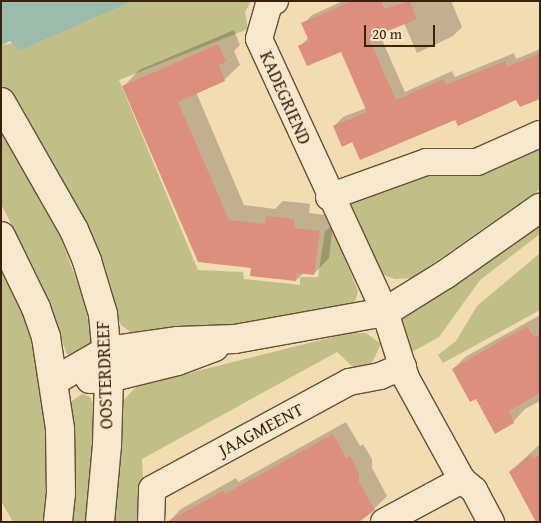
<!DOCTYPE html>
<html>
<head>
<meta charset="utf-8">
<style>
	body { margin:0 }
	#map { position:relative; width:541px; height:523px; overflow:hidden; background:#f2ddb3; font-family:"Gentium Book Plus",serif }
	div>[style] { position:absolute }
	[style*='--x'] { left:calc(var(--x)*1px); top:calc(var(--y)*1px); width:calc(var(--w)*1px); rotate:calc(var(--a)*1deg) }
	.green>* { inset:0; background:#c1bf88 }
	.water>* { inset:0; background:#9bbcab }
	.shadow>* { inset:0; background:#0003 }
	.building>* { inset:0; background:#dd8f7d }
	.roads { filter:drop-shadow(1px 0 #675034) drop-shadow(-1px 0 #675034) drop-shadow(0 1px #675034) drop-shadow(0 -1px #675034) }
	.street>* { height:26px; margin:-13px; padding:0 13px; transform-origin:13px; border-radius:13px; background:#f7e9ce }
	.secondary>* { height:28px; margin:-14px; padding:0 14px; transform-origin:14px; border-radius:14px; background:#f7e9ce }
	span { translate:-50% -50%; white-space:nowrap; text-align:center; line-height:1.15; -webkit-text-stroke:5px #f7e9ce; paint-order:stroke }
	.street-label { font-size:18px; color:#39210a }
	.frame { position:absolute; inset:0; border:2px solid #39210a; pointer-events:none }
	.scale { position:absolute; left:364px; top:25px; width:71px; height:22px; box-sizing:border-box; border:2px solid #39210a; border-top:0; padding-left:6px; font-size:15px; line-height:18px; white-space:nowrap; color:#39210a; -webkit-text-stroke:4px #f7e9ce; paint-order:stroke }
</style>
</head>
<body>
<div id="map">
	<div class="green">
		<i style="clip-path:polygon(134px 1px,251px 1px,245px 12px,248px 29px,119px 80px,198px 270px,243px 272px,244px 279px,300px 285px,300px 277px,318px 277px,325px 231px,332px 226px,358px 291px,354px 306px,143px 341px,121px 325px,1px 84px,1px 46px,80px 24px)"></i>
		<i style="clip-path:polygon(1px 124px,49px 206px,85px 303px,93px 349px,75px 358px,67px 354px,36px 273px,1px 204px)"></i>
		<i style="clip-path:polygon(540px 148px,540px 189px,412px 278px,395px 279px,380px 274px,348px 204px,427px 173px)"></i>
		<i style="clip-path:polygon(540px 222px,540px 234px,480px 280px,439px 337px,410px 353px,401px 322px,405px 313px)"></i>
		<i style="clip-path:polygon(540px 253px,540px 310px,443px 363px,438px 355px,456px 341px,477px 306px)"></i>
		<i style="clip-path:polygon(1px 262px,44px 361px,49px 475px,44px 522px,13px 522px,1px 501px)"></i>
		<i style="clip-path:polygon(349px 333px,366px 333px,381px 344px,370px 367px,357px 371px,337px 352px,142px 459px,143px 481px,155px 522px,112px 522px,119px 405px,137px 386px)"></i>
		<i style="clip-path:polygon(82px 394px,89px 396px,95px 406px,92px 522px,66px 522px,66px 405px)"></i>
	</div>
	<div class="water">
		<i style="clip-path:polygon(1px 1px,134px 1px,20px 50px,10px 41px,1px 46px)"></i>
	</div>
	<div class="shadow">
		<i style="clip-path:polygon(343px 1px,451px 1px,462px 27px,453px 36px,417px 53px,404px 23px,379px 33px,405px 92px,452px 71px,455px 77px,514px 53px,516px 59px,540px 49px,540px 97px,517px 98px,456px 118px,353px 141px,334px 126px,343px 117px,366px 108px,342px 50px,300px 46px,309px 37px,303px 24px,312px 15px)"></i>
		<i style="clip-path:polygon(234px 30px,240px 45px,234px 51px,240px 65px,224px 80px,196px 92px,244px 205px,275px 209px,283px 201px,303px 203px,310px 204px,309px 213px,334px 216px,329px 258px,314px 274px,304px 273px,296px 280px,253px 266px,124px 86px,139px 70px)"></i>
		<i style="clip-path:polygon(540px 315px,540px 401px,525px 409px,513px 422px,477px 397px,453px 369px,465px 357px)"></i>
		<i style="clip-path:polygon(346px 422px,360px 446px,363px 444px,372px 459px,372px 468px,387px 496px,374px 509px,168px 522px,181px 509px,236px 478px,238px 482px)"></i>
		<i style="clip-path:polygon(540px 444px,540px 501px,510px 472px)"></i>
	</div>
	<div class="building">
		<i style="clip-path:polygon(353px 1px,381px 1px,384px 9px,410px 1px,417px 19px,369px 39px,396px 100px,443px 79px,446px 85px,505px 61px,507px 67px,540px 53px,540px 99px,520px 107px,516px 100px,458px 126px,455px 120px,360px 160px,352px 142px,342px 147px,333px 126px,367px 112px,341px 52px,307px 66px,298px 46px,309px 41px,301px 23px)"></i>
		<i style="clip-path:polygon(218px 44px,226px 62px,219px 65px,225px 81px,178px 102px,229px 220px,265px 224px,266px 216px,287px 218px,295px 220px,294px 228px,320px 231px,314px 275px,297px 273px,296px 281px,250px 276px,251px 268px,198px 262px,122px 86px)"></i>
		<i style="clip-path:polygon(527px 326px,534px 337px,540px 334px,540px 393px,509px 411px,514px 423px,495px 434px,476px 399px,470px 402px,452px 369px)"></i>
		<i style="clip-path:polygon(333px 434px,346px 458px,350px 456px,359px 473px,359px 482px,375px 510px,359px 522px,167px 522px,223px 491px,225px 494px)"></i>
		<i style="clip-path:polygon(531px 454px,533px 458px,540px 454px,540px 522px,536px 522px,509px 472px)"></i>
	</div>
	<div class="roads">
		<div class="street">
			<i style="--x:275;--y:1;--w:7;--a:153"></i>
			<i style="--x:269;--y:4;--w:36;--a:106"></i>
			<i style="--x:259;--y:39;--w:301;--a:65.2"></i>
			<i style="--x:385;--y:312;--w:69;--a:72.3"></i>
			<i style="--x:406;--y:378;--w:116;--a:61.2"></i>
			<i style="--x:462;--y:480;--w:16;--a:40"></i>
			<i style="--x:474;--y:490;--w:36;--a:62"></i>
			<i style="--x:329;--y:197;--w:103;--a:-19.8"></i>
			<i style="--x:426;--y:162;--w:51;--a:0"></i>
			<i style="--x:477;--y:162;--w:69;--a:-24"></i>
			<i style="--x:151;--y:522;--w:33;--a:-88"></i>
			<i style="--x:152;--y:489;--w:224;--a:-28.5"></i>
			<i style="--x:349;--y:382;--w:32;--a:-11"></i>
			<i style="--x:380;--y:376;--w:25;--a:-23"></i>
			<i style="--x:384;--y:522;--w:89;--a:-28.3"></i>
		</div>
		<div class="secondary">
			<i style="--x:1;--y:102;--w:147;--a:60.3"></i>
			<i style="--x:74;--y:230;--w:34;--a:67"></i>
			<i style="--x:87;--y:261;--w:55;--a:73.2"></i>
			<i style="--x:103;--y:314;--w:64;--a:84.6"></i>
			<i style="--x:109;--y:378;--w:67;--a:91.7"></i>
			<i style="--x:107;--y:445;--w:77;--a:95.2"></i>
			<i style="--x:1;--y:236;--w:80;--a:64.1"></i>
			<i style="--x:36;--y:308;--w:31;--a:71"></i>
			<i style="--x:46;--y:337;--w:93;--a:81.3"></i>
			<i style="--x:60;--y:429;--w:64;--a:89.1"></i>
			<i style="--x:61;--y:493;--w:29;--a:96"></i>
			<i style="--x:90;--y:379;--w:19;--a:-3"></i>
			<i style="--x:109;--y:378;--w:70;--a:-14"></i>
			<i style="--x:177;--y:361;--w:40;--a:-20.2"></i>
			<i style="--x:54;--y:381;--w:60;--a:-30"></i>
			<i style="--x:106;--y:351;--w:73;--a:-7.9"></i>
			<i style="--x:178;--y:341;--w:57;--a:-2"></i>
			<i style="--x:235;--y:339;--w:152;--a:-10.2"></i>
			<i style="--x:385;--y:312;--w:72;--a:-31.9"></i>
			<i style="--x:446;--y:274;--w:115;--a:-35.1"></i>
		</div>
	</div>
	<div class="street-label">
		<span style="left:285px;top:98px;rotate:66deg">KADEGRIEND</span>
		<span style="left:105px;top:375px;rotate:-92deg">OOSTERDREEF</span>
		<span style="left:261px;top:430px;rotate:-28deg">JAAGMEENT</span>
	</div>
	<div class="frame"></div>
	<div class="scale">20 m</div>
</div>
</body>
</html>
